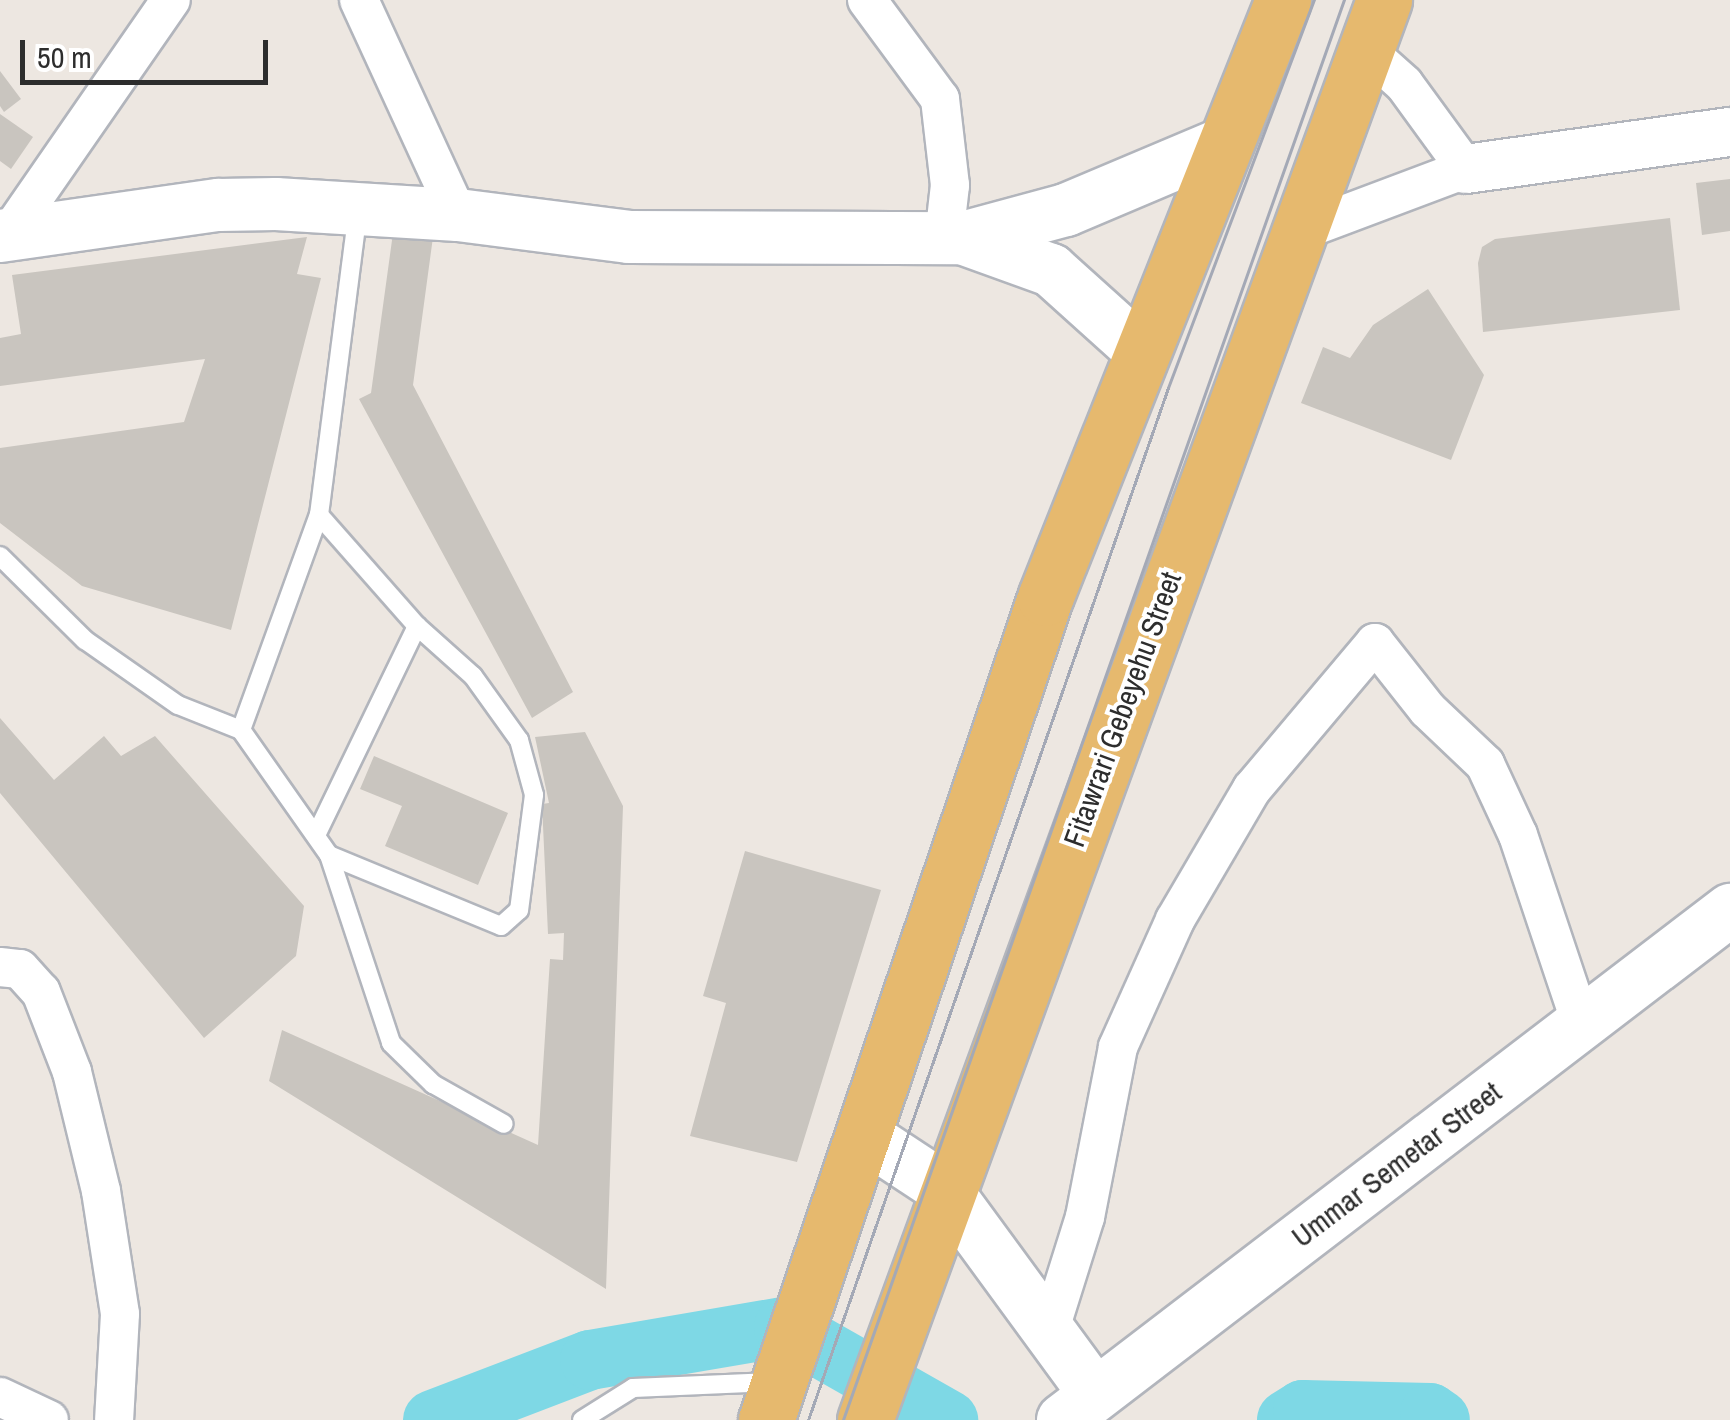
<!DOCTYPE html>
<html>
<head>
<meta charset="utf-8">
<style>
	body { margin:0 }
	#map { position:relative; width:1730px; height:1420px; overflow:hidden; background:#ede7e1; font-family:"Archivo Narrow",sans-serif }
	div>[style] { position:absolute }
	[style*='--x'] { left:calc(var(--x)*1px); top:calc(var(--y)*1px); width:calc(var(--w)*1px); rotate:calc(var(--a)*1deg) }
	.river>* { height:60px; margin:-30px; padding:0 30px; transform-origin:30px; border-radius:30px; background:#7ed8e5 }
	.building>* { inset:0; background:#c9c5bf }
	.roads { filter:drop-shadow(2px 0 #b2b5bc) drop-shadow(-2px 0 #b2b5bc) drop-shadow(0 2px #b2b5bc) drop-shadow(0 -2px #b2b5bc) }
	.service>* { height:18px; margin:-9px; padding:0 9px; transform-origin:9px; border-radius:9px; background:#fff }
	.minor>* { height:38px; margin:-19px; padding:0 19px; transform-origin:19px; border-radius:19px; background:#fff }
	.tertiary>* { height:48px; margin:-24px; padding:0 24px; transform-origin:24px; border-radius:24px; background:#fff }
	.secondary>* { height:52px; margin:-26px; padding:0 26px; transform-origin:26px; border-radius:26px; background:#fff }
	.primary>* { height:55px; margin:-27.5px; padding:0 27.5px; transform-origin:27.5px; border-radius:27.5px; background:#e6b96e }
	.tram>* { height:2.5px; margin:-1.25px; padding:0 1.25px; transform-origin:1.25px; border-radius:1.25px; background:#a4a9b6 }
	span { translate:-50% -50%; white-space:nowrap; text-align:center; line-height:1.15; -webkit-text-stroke:8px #fff; paint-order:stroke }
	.street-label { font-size:30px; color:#2d2d2d }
	.scale { position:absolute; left:20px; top:40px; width:248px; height:45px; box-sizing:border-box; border:5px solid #2d2d2d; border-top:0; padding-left:12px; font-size:30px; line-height:35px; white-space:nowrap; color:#2d2d2d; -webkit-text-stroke:8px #fff; paint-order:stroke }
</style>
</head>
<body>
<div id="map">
	<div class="river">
		<i style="--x:433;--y:1420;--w:168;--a:-20.9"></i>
		<i style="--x:590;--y:1360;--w:197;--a:-9.7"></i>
		<i style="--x:784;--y:1327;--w:189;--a:29.6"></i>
		<i style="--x:1287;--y:1420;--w:19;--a:-32"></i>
		<i style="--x:1303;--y:1410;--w:127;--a:1.4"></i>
		<i style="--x:1430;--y:1413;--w:12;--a:35"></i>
	</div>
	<div class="building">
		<i style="clip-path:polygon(0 71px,21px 99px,4px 112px,0 106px)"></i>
		<i style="clip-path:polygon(0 114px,33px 137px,11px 169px,0 161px)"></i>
		<i style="clip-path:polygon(1730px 179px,1730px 231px,1702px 235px,1696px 183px)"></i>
		<i style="clip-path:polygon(1670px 218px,1680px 310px,1483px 332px,1478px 263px,1482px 247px,1495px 239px)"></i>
		<i style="clip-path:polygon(393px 233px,433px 237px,413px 385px,573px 692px,532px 718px,359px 399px,371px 393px)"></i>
		<i style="clip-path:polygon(307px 237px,297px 274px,321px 278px,231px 630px,82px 586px,0 523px,0 448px,184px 422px,205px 359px,0 386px,0 338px,21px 334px,12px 275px)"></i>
		<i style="clip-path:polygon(1428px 289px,1484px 375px,1451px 460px,1301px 403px,1323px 347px,1350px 358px,1373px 325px)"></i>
		<i style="clip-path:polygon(0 718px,54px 780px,104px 736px,121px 756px,155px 736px,304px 906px,296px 956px,204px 1038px,0 793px)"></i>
		<i style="clip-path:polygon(585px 732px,623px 806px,606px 1289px,269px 1081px,282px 1030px,538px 1145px,550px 959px,563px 960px,564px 933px,548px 934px,542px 804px,549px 803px,535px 737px)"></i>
		<i style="clip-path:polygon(374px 756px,508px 813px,478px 885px,385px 846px,402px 806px,360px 789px)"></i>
		<i style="clip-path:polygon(745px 851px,881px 890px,797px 1162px,690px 1136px,726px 1003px,703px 996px)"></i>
	</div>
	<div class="roads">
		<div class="service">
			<i style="--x:319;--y:515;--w:148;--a:48.6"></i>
			<i style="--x:417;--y:626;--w:75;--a:41.8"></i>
			<i style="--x:473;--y:676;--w:79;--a:54.3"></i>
			<i style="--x:519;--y:740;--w:57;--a:74.7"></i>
			<i style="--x:534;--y:795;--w:116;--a:97.4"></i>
			<i style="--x:519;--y:910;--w:24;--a:138"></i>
			<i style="--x:501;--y:926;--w:186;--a:-157.6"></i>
			<i style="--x:0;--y:556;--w:120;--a:44.7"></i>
			<i style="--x:85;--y:640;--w:113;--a:35"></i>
			<i style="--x:178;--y:705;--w:68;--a:21.6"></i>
			<i style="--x:241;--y:730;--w:153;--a:54.9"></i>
			<i style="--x:329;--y:855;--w:198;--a:71.7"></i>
			<i style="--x:391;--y:1043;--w:59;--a:44.3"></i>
			<i style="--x:433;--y:1084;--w:81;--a:29.4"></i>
			<i style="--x:241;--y:730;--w:229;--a:-70.1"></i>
			<i style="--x:319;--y:515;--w:305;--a:-82.7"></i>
			<i style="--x:317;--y:833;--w:230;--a:-64.2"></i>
			<i style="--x:582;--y:1420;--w:60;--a:-32.1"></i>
			<i style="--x:633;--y:1388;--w:139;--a:-2.5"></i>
		</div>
		<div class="minor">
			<i style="--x:359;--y:0;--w:237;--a:65.3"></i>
			<i style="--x:867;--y:0;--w:123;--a:53.6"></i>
			<i style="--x:940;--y:99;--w:87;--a:83.4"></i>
			<i style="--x:950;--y:185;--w:53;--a:96.5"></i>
			<i style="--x:1298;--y:232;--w:179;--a:-20.6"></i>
			<i style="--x:1466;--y:169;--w:105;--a:-126.1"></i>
			<i style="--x:1404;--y:84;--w:52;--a:-138.1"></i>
			<i style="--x:8;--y:235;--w:286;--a:-55.3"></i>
			<i style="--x:0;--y:967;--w:20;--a:6"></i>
			<i style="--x:20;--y:969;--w:31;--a:48"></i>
			<i style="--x:41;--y:992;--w:86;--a:68.8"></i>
			<i style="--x:72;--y:1072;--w:122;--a:76.3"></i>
			<i style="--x:101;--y:1191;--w:124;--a:81.2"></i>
			<i style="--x:120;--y:1314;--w:106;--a:93.2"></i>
			<i style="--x:1049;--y:1332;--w:121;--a:-72.6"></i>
			<i style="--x:1085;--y:1217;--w:173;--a:-79"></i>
			<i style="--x:1118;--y:1047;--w:139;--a:-65.8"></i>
			<i style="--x:1175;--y:920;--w:152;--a:-59.6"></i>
			<i style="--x:1252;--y:789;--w:191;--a:-49.9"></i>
			<i style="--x:1375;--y:643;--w:85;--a:51.7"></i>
			<i style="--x:1428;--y:710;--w:79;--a:43.5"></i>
			<i style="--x:1485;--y:764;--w:78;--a:65.1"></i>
			<i style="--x:1518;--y:835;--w:198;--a:71.5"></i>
			<i style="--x:0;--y:1397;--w:54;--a:25.1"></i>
		</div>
		<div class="tertiary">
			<i style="--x:1466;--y:169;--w:267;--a:-8"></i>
		</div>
		<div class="secondary">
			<i style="--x:0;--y:236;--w:221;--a:-8.1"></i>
			<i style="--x:219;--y:205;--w:57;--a:-1"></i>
			<i style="--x:276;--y:204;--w:182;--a:3.5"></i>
			<i style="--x:458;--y:215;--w:172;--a:7.3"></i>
			<i style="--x:629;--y:237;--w:333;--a:0.2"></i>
			<i style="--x:962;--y:238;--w:95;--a:19.8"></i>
			<i style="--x:1051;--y:270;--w:121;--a:42"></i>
			<i style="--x:962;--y:238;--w:108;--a:-15.1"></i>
			<i style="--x:1066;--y:210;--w:175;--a:-22.9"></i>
			<i style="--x:863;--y:1135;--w:98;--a:33.4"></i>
			<i style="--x:945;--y:1189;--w:254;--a:53.8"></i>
			<i style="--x:1063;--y:1420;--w:840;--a:-37.4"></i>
		</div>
		<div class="primary">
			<i style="--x:766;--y:1420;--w:868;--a:-71.25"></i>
			<i style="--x:1045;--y:598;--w:644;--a:-68.3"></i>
			<i style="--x:865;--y:1420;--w:1512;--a:-69.92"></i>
		</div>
	</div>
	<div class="tram">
		<i style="--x:808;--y:1420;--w:1093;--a:-70.77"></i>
		<i style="--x:1168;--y:388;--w:415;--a:-69.4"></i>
		<i style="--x:843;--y:1420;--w:1506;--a:-70.57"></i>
	</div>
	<div class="street-label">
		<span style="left:1122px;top:709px;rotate:-70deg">Fitawrari Gebeyehu Street</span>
		<span style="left:1396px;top:1164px;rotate:-37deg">Ummar Semetar Street</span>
	</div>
	<div class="scale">50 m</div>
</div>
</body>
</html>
